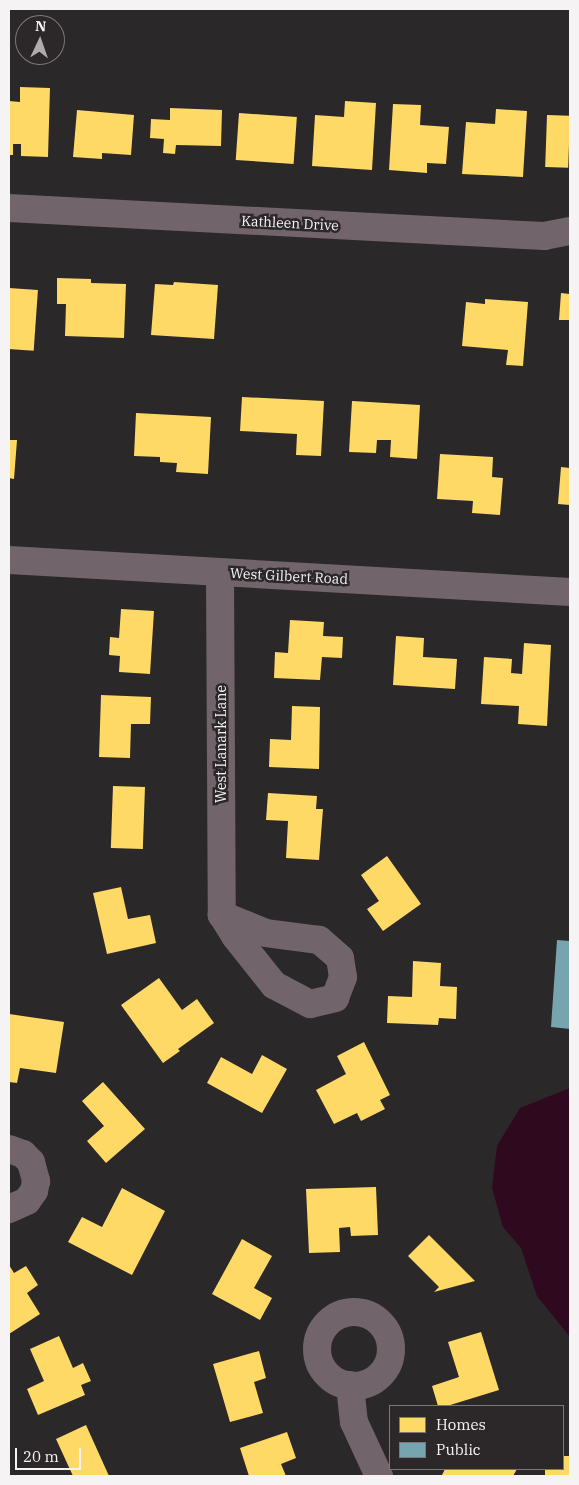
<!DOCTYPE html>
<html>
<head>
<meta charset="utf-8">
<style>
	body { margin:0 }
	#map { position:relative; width:579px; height:1485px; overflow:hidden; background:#2b2829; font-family:"IBM Plex Serif",serif }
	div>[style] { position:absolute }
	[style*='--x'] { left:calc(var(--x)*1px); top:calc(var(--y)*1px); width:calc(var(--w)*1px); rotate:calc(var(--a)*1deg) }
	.water>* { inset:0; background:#2f091e }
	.homes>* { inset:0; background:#ffd966; transform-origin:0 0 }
	.public>* { inset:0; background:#76a5af }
	.minor>* { height:28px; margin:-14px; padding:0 14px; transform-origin:14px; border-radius:14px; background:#71646a }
	.minor>.ring { margin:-14px; padding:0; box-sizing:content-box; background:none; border:28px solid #71646a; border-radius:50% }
	span { translate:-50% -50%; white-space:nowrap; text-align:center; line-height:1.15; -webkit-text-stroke:5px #2c2729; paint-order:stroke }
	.street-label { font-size:14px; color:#f6f3f4 }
	.frame { position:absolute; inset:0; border:10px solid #f6f3f4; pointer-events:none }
	.legend { position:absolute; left:389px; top:1405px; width:175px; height:65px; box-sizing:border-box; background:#2c2729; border:1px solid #7d797a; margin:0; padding:6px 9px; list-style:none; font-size:15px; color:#f6f3f4 }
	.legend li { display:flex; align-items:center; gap:10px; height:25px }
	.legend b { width:25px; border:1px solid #7d797a }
	.north { position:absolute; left:15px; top:15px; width:50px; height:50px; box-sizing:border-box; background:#2c2729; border:1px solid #7d797a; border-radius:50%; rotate:3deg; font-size:14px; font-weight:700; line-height:20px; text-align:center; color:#f6f3f4 }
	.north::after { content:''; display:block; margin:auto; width:18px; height:22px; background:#afacad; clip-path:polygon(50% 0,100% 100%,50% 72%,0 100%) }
	.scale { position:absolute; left:15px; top:1448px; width:66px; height:22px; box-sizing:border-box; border:2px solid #f6f3f4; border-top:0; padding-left:6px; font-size:15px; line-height:18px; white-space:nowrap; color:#f6f3f4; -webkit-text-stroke:4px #2c2729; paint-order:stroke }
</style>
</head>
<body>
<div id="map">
	<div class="water">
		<i style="clip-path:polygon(570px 1088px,570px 1337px,537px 1296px,521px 1248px,503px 1227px,492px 1188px,497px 1146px,520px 1108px)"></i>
	</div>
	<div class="homes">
		<i style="clip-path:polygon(20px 87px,50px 88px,48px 157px,21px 156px,21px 144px,13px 144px,13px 155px,9px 155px,9px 101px,20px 102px)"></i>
		<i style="clip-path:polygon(345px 101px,376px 103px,372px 170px,312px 166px,315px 115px,344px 117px)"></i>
		<i style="clip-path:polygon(393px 104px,421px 105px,420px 125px,449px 127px,446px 164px,427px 163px,427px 173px,389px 170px)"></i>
		<i style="clip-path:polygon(170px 108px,222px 110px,221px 146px,176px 145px,175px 154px,163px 153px,164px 139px,150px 138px,151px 119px,170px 120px)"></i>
		<i style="clip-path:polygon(496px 109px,527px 111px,523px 177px,462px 174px,466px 122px,495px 124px)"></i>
		<i style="clip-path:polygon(77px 110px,134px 115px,131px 155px,102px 153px,102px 159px,73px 157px)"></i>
		<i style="left:239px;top:113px;width:58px;height:47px;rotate:4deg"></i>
		<i style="left:547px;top:115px;width:23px;height:52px;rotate:2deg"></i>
		<i style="clip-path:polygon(57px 278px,91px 279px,91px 283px,126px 284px,124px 338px,65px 336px,66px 304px,57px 304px)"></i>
		<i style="clip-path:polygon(174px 282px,218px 285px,214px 339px,151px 335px,155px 284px,173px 285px)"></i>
		<i style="left:9px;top:288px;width:29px;height:61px;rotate:4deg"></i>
		<i style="clip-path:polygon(561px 293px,570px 294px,570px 320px,559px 320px)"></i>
		<i style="clip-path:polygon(485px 299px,528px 302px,523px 366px,506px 365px,508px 350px,462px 346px,466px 302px,485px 304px)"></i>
		<i style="clip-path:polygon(242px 397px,324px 401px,321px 456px,296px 455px,297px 434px,240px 431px)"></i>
		<i style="clip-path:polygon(352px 401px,420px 405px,417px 459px,390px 457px,391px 440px,377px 440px,376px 453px,349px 452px)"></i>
		<i style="clip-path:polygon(136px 413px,211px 417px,208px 474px,176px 472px,177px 463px,160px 462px,160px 457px,134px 456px)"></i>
		<i style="clip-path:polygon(9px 440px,17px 440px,14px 479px,9px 478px)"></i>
		<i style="clip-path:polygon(440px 454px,493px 457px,492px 477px,503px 478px,500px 515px,472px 513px,473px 501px,437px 499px)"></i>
		<i style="clip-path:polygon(561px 467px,570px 468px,570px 505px,558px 504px)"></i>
		<i style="clip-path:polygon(121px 609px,154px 611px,150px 674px,119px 672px,120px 656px,109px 655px,110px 637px,119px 638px)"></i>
		<i style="clip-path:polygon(290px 620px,324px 622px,323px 636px,343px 637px,342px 658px,322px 657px,320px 680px,274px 678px,275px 652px,288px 653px)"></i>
		<i style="clip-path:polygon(396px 636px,424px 638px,423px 657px,457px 659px,455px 689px,393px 685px)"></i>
		<i style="clip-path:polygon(524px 643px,551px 645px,547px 726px,518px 724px,519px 706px,481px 704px,484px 657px,512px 659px,511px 673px,522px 674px)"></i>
		<i style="clip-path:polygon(101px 695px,151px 697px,150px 724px,131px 724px,130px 758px,99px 757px)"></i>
		<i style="clip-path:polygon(292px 706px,320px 707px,319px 769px,269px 767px,270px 739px,291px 740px)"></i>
		<i style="left:113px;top:786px;width:32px;height:62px;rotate:2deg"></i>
		<i style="clip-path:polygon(268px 793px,317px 796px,316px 809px,323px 809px,319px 860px,286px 858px,288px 821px,266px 820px)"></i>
		<i style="clip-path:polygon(387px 856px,421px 904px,383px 931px,367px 909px,379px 901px,361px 875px)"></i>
		<i style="clip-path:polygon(121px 887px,128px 919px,150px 915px,156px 943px,107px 954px,93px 893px)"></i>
		<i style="clip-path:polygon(413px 961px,441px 963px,440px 986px,457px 987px,456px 1019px,439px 1018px,438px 1025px,387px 1023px,388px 996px,412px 997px)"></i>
		<i style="clip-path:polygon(159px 978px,182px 1010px,197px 999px,214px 1023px,178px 1049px,180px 1051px,163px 1063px,121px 1005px)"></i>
		<i style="clip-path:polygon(9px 1014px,64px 1022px,56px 1073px,20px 1068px,17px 1083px,9px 1082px)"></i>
		<i style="clip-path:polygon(364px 1042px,390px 1095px,380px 1100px,385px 1109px,361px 1121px,357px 1113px,334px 1124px,316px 1090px,346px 1074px,337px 1056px)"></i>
		<i style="clip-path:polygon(262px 1055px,287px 1069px,262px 1113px,207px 1083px,221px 1057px,252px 1074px)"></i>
		<i style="clip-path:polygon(103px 1082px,145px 1129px,106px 1163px,87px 1141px,104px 1126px,82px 1101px)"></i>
		<i style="clip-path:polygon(376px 1187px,378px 1235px,351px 1236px,350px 1227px,339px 1228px,340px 1252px,309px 1253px,306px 1189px)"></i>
		<i style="clip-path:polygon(122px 1188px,165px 1211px,132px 1275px,68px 1242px,82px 1217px,102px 1227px)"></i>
		<i style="clip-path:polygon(429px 1235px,475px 1281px,434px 1292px,439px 1287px,408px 1256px)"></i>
		<i style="clip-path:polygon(242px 1239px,272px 1256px,254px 1288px,272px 1298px,260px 1320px,212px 1294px)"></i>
		<i style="clip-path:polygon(9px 1265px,14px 1273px,26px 1266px,38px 1285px,27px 1293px,40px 1314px,9px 1334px)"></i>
		<i style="clip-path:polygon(481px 1332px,499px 1390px,447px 1406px,438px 1406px,432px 1386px,459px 1377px,448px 1342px)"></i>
		<i style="clip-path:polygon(59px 1336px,73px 1368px,83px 1363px,91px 1381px,81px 1385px,85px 1395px,38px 1415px,27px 1389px,44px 1381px,30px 1349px)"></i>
		<i style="clip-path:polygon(259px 1351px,266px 1378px,254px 1382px,263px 1413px,230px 1422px,213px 1364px)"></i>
		<i style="clip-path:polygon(86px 1425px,109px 1476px,73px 1476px,56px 1439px)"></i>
		<i style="clip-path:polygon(287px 1432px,296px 1458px,281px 1464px,286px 1476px,249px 1476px,240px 1448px)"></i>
		<i style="clip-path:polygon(563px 1456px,570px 1456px,570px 1476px,545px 1476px,545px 1469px,563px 1469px)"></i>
		<i style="clip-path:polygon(445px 1469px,517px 1469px,513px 1476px,445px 1476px,442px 1475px)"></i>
	</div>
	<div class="public">
		<i style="clip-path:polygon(557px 940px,570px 941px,570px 1029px,551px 1027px)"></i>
	</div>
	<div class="minor">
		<i style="--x:9;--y:208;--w:536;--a:3"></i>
		<i style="--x:544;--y:236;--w:26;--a:-11"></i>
		<i style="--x:9;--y:560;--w:562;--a:3.26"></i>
		<i style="--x:220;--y:573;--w:342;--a:89.7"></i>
		<i style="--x:222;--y:915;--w:25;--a:58"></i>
		<i style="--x:235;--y:936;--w:63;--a:51.5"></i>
		<i style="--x:274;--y:985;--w:41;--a:27.8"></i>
		<i style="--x:310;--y:1004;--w:26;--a:-13"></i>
		<i style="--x:335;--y:998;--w:22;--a:-69"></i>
		<i style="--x:343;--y:977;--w:19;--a:-99"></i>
		<i style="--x:340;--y:958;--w:28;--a:-139"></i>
		<i style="--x:319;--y:940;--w:53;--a:-172.5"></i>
		<i style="--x:266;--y:933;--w:48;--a:-157.8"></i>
		<i style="--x:9;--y:1149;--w:15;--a:20"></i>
		<i style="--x:23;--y:1154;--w:11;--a:45"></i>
		<i style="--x:31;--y:1162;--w:20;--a:75"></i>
		<i style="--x:36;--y:1181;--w:10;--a:101"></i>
		<i style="--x:34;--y:1191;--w:12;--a:125"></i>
		<i style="--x:27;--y:1201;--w:20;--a:156"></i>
		<i class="ring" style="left:317px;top:1312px;width:46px;height:46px"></i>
		<i style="--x:350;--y:1385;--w:37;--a:84"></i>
		<i style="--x:354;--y:1422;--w:60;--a:65.2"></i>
	</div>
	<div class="street-label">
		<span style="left:290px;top:223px;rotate:3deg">Kathleen Drive</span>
		<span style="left:289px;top:576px;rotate:3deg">West Gilbert Road</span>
		<span style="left:221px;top:744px;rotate:-90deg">West Lanark Lane</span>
	</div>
	<div class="frame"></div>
	<ul class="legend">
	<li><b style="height:14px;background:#ffd966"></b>Homes</li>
	<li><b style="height:14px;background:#76a5af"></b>Public</li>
	</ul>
	<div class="north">N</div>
	<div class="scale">20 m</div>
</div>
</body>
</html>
